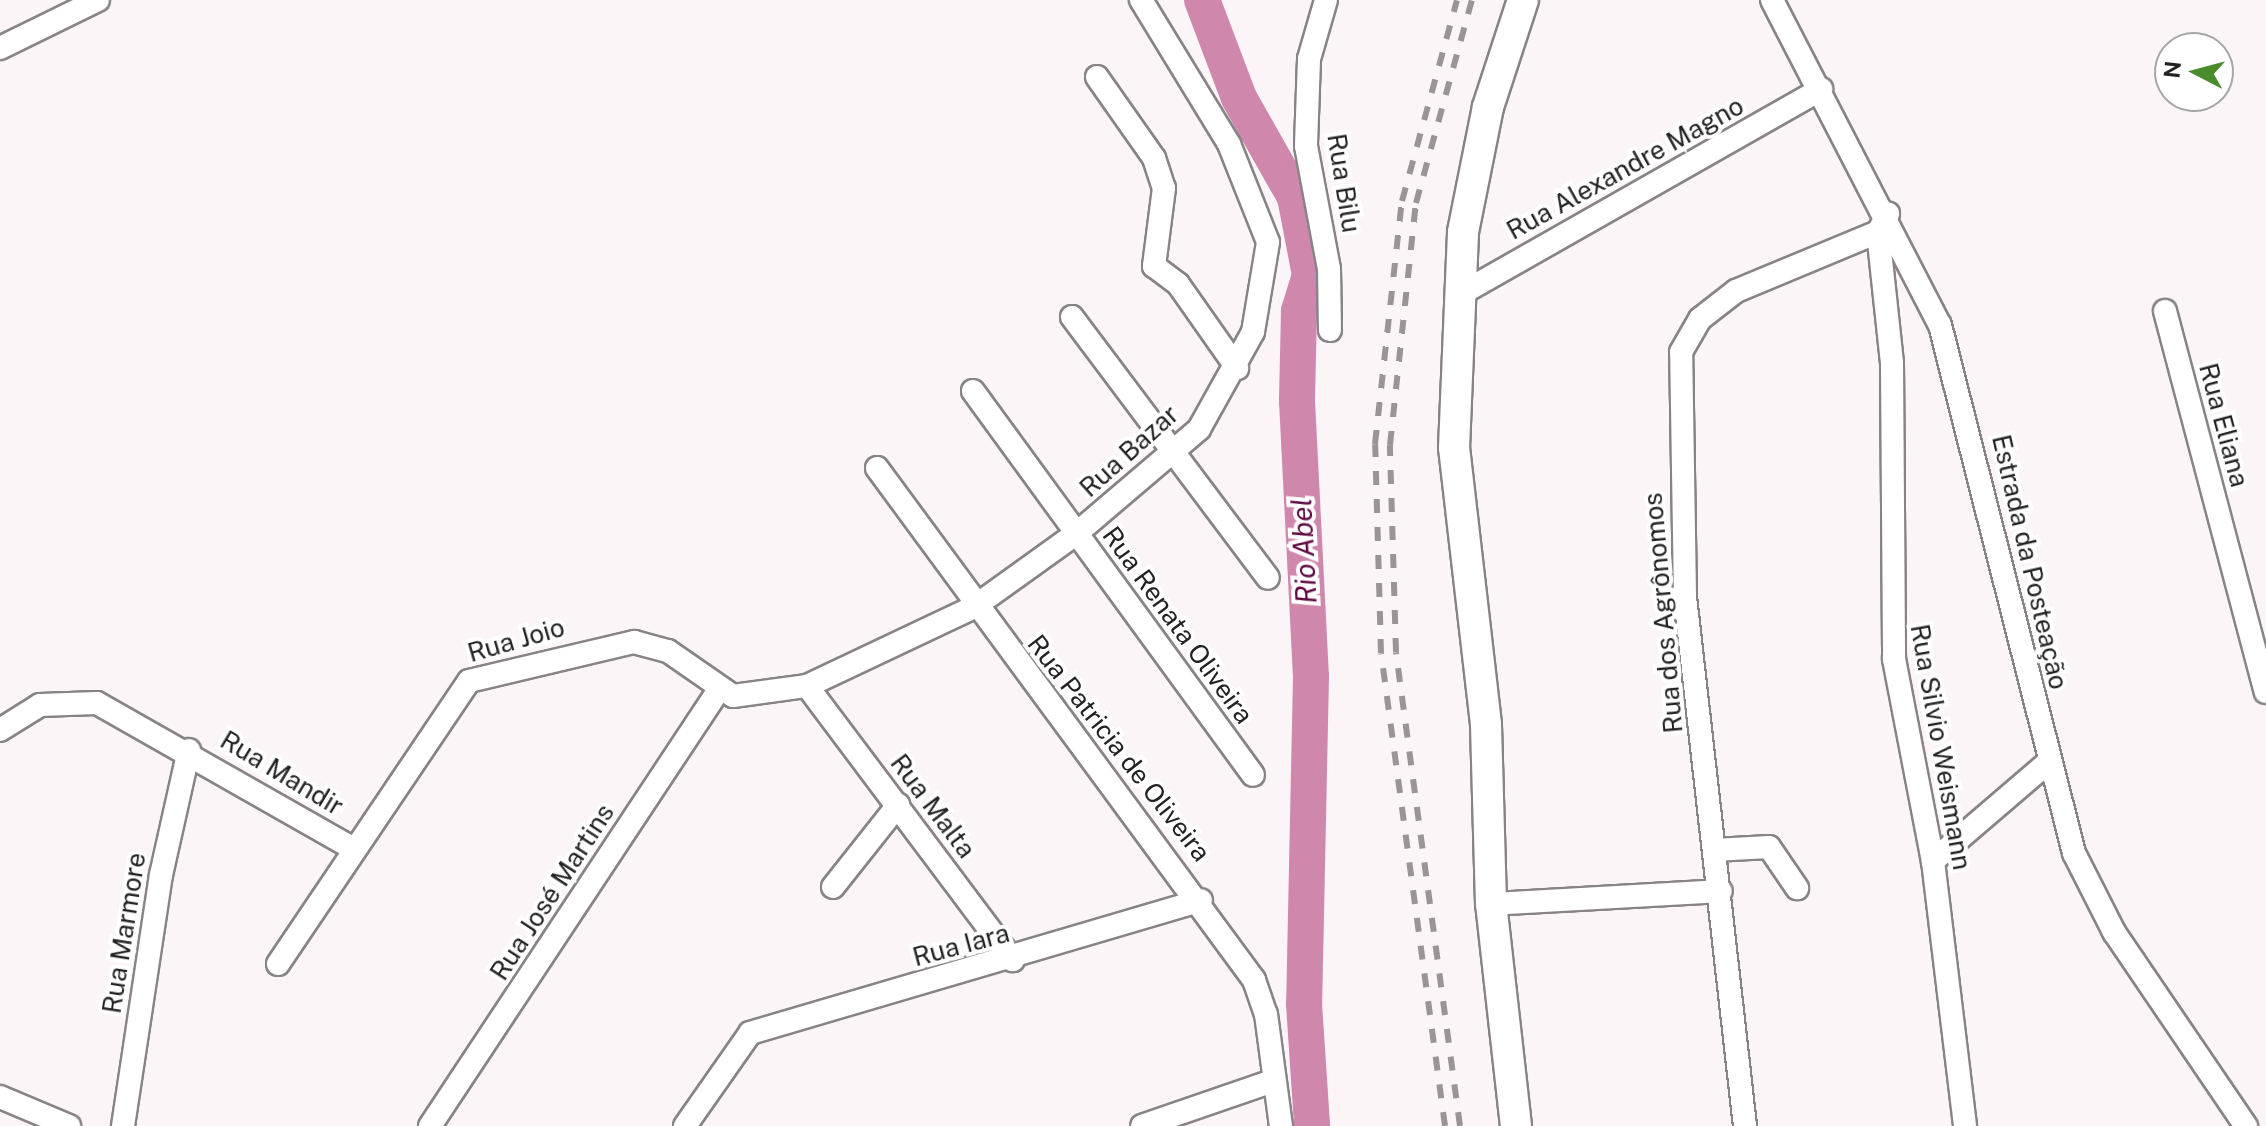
<!DOCTYPE html>
<html>
<head>
<meta charset="utf-8">
<style>
	body { margin:0 }
	#map { position:relative; width:2266px; height:1126px; overflow:hidden; background:#fbf5f7; font-family:"Public Sans",sans-serif }
	div>[style] { position:absolute }
	[style*='--x'] { left:calc(var(--x)*1px); top:calc(var(--y)*1px); width:calc(var(--w)*1px); rotate:calc(var(--a)*1deg) }
	.river>* { height:36px; margin:-18px; padding:0 18px; transform-origin:18px; border-radius:18px; background:#cf88ac }
	.roads { filter:drop-shadow(2px 0 #888385) drop-shadow(-2px 0 #888385) drop-shadow(0 2px #888385) drop-shadow(0 -2px #888385) }
	.street>* { height:22px; margin:-11px; padding:0 11px; transform-origin:11px; border-radius:11px; background:#fff }
	.secondary>* { height:30px; margin:-15px; padding:0 15px; transform-origin:15px; border-radius:15px; background:#fff }
	.rail>* { height:6px; margin-top:-3px; transform-origin:0; background:repeating-linear-gradient(90deg,#999596 0 14px,transparent 0 28px) }
	span { translate:-50% -50%; white-space:nowrap; text-align:center; line-height:1.15; -webkit-text-stroke:8px #fff; paint-order:stroke }
	.street-label { font-size:26px; color:#232122 }
	.water-label { font-size:28px; color:#5e0740; font-style:italic }
	.north { position:absolute; left:2154px; top:32px; width:80px; height:80px; box-sizing:border-box; background:#fff; border:2px solid #a7a6a7; border-radius:50%; rotate:276deg; font-size:22px; font-weight:700; line-height:32px; text-align:center; color:#232122 }
	.north::after { content:''; display:block; margin:auto; width:28px; height:36px; background:#498b2d; clip-path:polygon(50% 0,100% 100%,50% 72%,0 100%) }
</style>
</head>
<body>
<div id="map">
	<div class="river">
		<i style="--x:1202;--y:0;--w:105;--a:69.3"></i>
		<i style="--x:1239;--y:98;--w:114;--a:60.5"></i>
		<i style="--x:1295;--y:197;--w:79;--a:79.1"></i>
		<i style="--x:1310;--y:275;--w:38;--a:107"></i>
		<i style="--x:1299;--y:311;--w:90;--a:91.3"></i>
		<i style="--x:1297;--y:401;--w:275;--a:87.1"></i>
		<i style="--x:1311;--y:676;--w:328;--a:91.2"></i>
		<i style="--x:1304;--y:1004;--w:122;--a:86.2"></i>
	</div>
	<div class="roads">
		<div class="street">
			<i style="--x:1326;--y:0;--w:61;--a:106.1"></i>
			<i style="--x:1309;--y:59;--w:87;--a:92"></i>
			<i style="--x:1306;--y:146;--w:125;--a:79.4"></i>
			<i style="--x:1329;--y:269;--w:61;--a:89.1"></i>
			<i style="--x:1772;--y:0;--w:366;--a:62.7"></i>
			<i style="--x:1940;--y:325;--w:545;--a:75.76"></i>
			<i style="--x:2074;--y:853;--w:89;--a:63.1"></i>
			<i style="--x:2114;--y:932;--w:235;--a:55.8"></i>
			<i style="--x:0;--y:48;--w:109;--a:-26.1"></i>
			<i style="--x:1097;--y:77;--w:99;--a:54.9"></i>
			<i style="--x:1154;--y:158;--w:32;--a:72"></i>
			<i style="--x:1164;--y:188;--w:79;--a:97.3"></i>
			<i style="--x:1154;--y:266;--w:30;--a:37"></i>
			<i style="--x:1178;--y:284;--w:103;--a:54.9"></i>
			<i style="--x:1878;--y:232;--w:132;--a:83.9"></i>
			<i style="--x:1892;--y:363;--w:296;--a:89.6"></i>
			<i style="--x:1894;--y:659;--w:206;--a:79.1"></i>
			<i style="--x:1933;--y:861;--w:267;--a:83.1"></i>
			<i style="--x:1457;--y:296;--w:419;--a:-29.6"></i>
			<i style="--x:2165;--y:311;--w:394;--a:75.2"></i>
			<i style="--x:1072;--y:317;--w:326;--a:53.1"></i>
			<i style="--x:973;--y:391;--w:475;--a:53.9"></i>
			<i style="--x:877;--y:468;--w:636;--a:53.63"></i>
			<i style="--x:1254;--y:980;--w:36;--a:71"></i>
			<i style="--x:1266;--y:1014;--w:113;--a:82.4"></i>
			<i style="--x:807;--y:686;--w:343;--a:53.1"></i>
			<i style="--x:0;--y:730;--w:47;--a:-32"></i>
			<i style="--x:40;--y:705;--w:57;--a:-2"></i>
			<i style="--x:97;--y:703;--w:296;--a:29.6"></i>
			<i style="--x:1714;--y:850;--w:55;--a:-3.1"></i>
			<i style="--x:1769;--y:847;--w:50;--a:55.7"></i>
			<i style="--x:1933;--y:861;--w:149;--a:-40.6"></i>
			<i style="--x:833;--y:887;--w:105;--a:-51.6"></i>
			<i style="--x:1491;--y:904;--w:230;--a:-3.2"></i>
			<i style="--x:278;--y:964;--w:341;--a:-56"></i>
			<i style="--x:469;--y:681;--w:170;--a:-13.3"></i>
			<i style="--x:634;--y:642;--w:35;--a:15"></i>
			<i style="--x:668;--y:651;--w:79;--a:34.7"></i>
			<i style="--x:733;--y:696;--w:75;--a:-7.7"></i>
			<i style="--x:807;--y:686;--w:185;--a:-25.3"></i>
			<i style="--x:974;--y:607;--w:127;--a:-35.7"></i>
			<i style="--x:1077;--y:533;--w:160;--a:-40.4"></i>
			<i style="--x:1199;--y:429;--w:111;--a:-60.9"></i>
			<i style="--x:1253;--y:332;--w:91;--a:-80.5"></i>
			<i style="--x:1268;--y:242;--w:105;--a:-111.7"></i>
			<i style="--x:1229;--y:144;--w:169;--a:-121.4"></i>
			<i style="--x:0;--y:1097;--w:75;--a:22.8"></i>
			<i style="--x:123;--y:1126;--w:254;--a:-81.4"></i>
			<i style="--x:161;--y:875;--w:128;--a:-77.4"></i>
			<i style="--x:430;--y:1126;--w:525;--a:-56.49"></i>
			<i style="--x:685;--y:1126;--w:113;--a:-55"></i>
			<i style="--x:750;--y:1033;--w:470;--a:-16.4"></i>
			<i style="--x:1142;--y:1126;--w:139;--a:-19"></i>
			<i style="--x:1745;--y:1126;--w:532;--a:-96.47"></i>
			<i style="--x:1685;--y:597;--w:245;--a:-90.9"></i>
			<i style="--x:1681;--y:352;--w:38;--a:-60"></i>
			<i style="--x:1700;--y:319;--w:46;--a:-37.9"></i>
			<i style="--x:1736;--y:291;--w:154;--a:-22.6"></i>
			<i style="--x:1878;--y:232;--w:21;--a:-61"></i>
		</div>
		<div class="secondary">
			<i style="--x:1516;--y:1126;--w:223;--a:-96.4"></i>
			<i style="--x:1491;--y:904;--w:180;--a:-91.6"></i>
			<i style="--x:1486;--y:724;--w:278;--a:-96.6"></i>
			<i style="--x:1454;--y:448;--w:216;--a:-87.6"></i>
			<i style="--x:1463;--y:232;--w:127;--a:-78.7"></i>
			<i style="--x:1488;--y:107;--w:113;--a:-71.9"></i>
		</div>
	</div>
	<div class="rail">
		<i style="--x:1445;--y:1126;--w:477;--a:-97.7"></i>
		<i style="--x:1381;--y:653;--w:209;--a:-91.6"></i>
		<i style="--x:1375;--y:444;--w:244;--a:-83.7"></i>
		<i style="--x:1402;--y:201;--w:208;--a:-74.7"></i>
		<i style="--x:1460;--y:1126;--w:478;--a:-97.7"></i>
		<i style="--x:1396;--y:652;--w:207;--a:-91.7"></i>
		<i style="--x:1390;--y:445;--w:243;--a:-83.9"></i>
		<i style="--x:1416;--y:203;--w:211;--a:-74.6"></i>
	</div>
	<div class="street-label">
		<span style="left:1625px;top:168px;rotate:-29deg">Rua Alexandre Magno</span>
		<span style="left:1344px;top:183px;rotate:81deg">Rua Bilu</span>
		<span style="left:2224px;top:425px;rotate:75deg">Rua Eliana</span>
		<span style="left:1129px;top:451px;rotate:-42deg">Rua Bazar</span>
		<span style="left:2030px;top:562px;rotate:77deg">Estrada da Posteação</span>
		<span style="left:1663px;top:613px;rotate:-95deg">Rua dos Agrônomos</span>
		<span style="left:1178px;top:625px;rotate:54deg">Rua Renata Oliveira</span>
		<span style="left:516px;top:640px;rotate:-16deg">Rua Joio</span>
		<span style="left:1941px;top:747px;rotate:80deg">Rua Silvio Weismann</span>
		<span style="left:1119px;top:748px;rotate:52deg">Rua Patricia de Oliveira</span>
		<span style="left:282px;top:773px;rotate:31deg">Rua Mandir</span>
		<span style="left:933px;top:806px;rotate:53deg">Rua Malta</span>
		<span style="left:552px;top:892px;rotate:-57deg">Rua José Martins</span>
		<span style="left:124px;top:933px;rotate:-81deg">Rua Marmore</span>
		<span style="left:961px;top:945px;rotate:-15deg">Rua Iara</span>
	</div>
	<div class="water-label">
		<span style="left:1304px;top:551px;rotate:-93deg">Rio Abel</span>
	</div>
	<div class="north">N</div>
</div>
</body>
</html>
